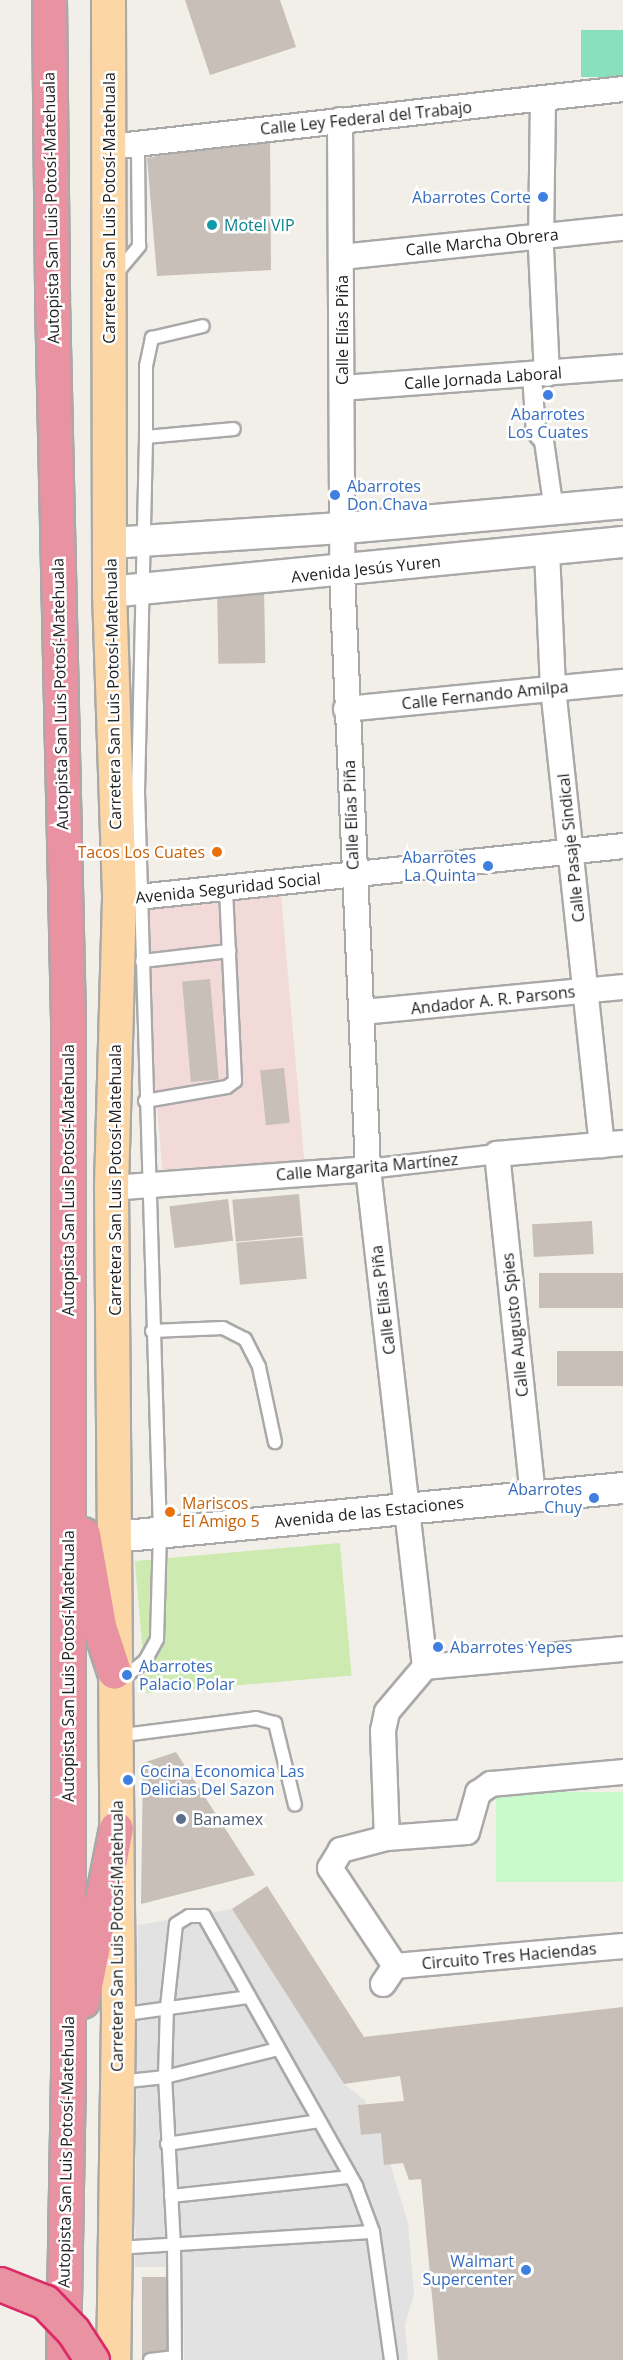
<!DOCTYPE html>
<html>
<head>
<meta charset="utf-8">
<style>
	body { margin:0 }
	#map { position:relative; width:623px; height:2360px; overflow:hidden; background:#f2efe9; font-family:"Open Sans",sans-serif }
	div>[style] { position:absolute }
	[style*='--x'] { left:calc(var(--x)*1px); top:calc(var(--y)*1px); width:calc(var(--w)*1px); rotate:calc(var(--a)*1deg) }
	.commercial>* { inset:0; background:#f2dad9; transform-origin:0 0 }
	.grass>* { inset:0; background:#cdebb0; transform-origin:0 0 }
	.park>* { inset:0; background:#c8facc; transform-origin:0 0 }
	.pitch>* { inset:0; background:#88e0be; transform-origin:0 0 }
	.parking>* { inset:0; background:#e2e2e2 }
	.building>* { inset:0; background:#c7bfb8; transform-origin:0 0 }
	.roads { filter:drop-shadow(2px 0 #a9a9a9) drop-shadow(-2px 0 #a9a9a9) drop-shadow(0 2px #a9a9a9) drop-shadow(0 -2px #a9a9a9) }
	.service>* { height:12px; margin:-6px; padding:0 6px; transform-origin:6px; border-radius:6px; background:#fff }
	.pedestrian>* { height:18px; margin:-9px; padding:0 9px; transform-origin:9px; border-radius:9px; background:#fff }
	.minor>* { height:24px; margin:-12px; padding:0 12px; transform-origin:12px; border-radius:12px; background:#fff }
	.tertiary>* { height:30px; margin:-15px; padding:0 15px; transform-origin:15px; border-radius:15px; background:#fff }
	.primary>* { height:33px; margin:-16.5px; padding:0 16.5px; transform-origin:16.5px; border-radius:16.5px; background:#fcd6a4 }
	.motorway>* { height:33px; margin:-16.5px; padding:0 16.5px; transform-origin:16.5px; border-radius:16.5px; background:#e892a2 }
	.bridges { filter:drop-shadow(2px 0 #dc2a67) drop-shadow(-2px 0 #dc2a67) drop-shadow(0 2px #dc2a67) drop-shadow(0 -2px #dc2a67) }
	.motorway-bridge>* { height:33px; margin:-16.5px; padding:0 16.5px; transform-origin:16.5px; border-radius:16.5px; background:#e892a2 }
	.dots>* { width:16px; height:16px; translate:-50% -50%; box-sizing:border-box; border:3px solid #fff; border-radius:50% }
	span { translate:-50% -50%; white-space:nowrap; text-align:center; line-height:1.15; -webkit-text-stroke:5px #fff; paint-order:stroke }
	.street-label { font-size:16px; color:#222 }
	.shop-label { font-size:16px; color:#366cbe }
	.right { translate:-100% -50%; text-align:right }
	.left { translate:0 -50%; text-align:left }
	.culture-label { font-size:16px; color:#0d838f }
	.food-label { font-size:16px; color:#c56008 }
	.service-label { font-size:16px; color:#4e5e75 }
</style>
</head>
<body>
<div id="map">
	<div class="commercial">
		<i style="left:281px;top:895px;width:271px;height:142px;rotate:85deg"></i>
	</div>
	<div class="grass">
		<i style="left:340px;top:1543px;width:133px;height:206px;rotate:85deg"></i>
	</div>
	<div class="park">
		<i style="left:623px;top:1792px;width:90px;height:127px;rotate:90deg"></i>
	</div>
	<div class="pitch">
		<i style="left:623px;top:30px;width:47px;height:42px;rotate:90deg"></i>
	</div>
	<div class="parking">
		<i style="clip-path:polygon(232px 1909px,344px 2084px,366px 2101px,361px 2135px,381px 2133px,408px 2223px,414px 2294px,405px 2325px,408px 2360px,184px 2360px,183px 2267px,135px 2267px,138px 1925px)"></i>
	</div>
	<div class="building">
		<i style="clip-path:polygon(185px 0,280px 0,296px 47px,210px 75px)"></i>
		<i style="clip-path:polygon(270px 136px,271px 270px,157px 276px,147px 158px)"></i>
		<i style="left:264px;top:585px;width:78px;height:47px;rotate:89deg"></i>
		<i style="left:210px;top:979px;width:101px;height:28px;rotate:85deg"></i>
		<i style="left:284px;top:1068px;width:55px;height:24px;rotate:84deg"></i>
		<i style="left:299px;top:1194px;width:42px;height:67px;rotate:85deg"></i>
		<i style="left:228px;top:1199px;width:42px;height:59px;rotate:83deg"></i>
		<i style="left:592px;top:1221px;width:33px;height:60px;rotate:87deg"></i>
		<i style="left:303px;top:1237px;width:42px;height:67px;rotate:85deg"></i>
		<i style="left:623px;top:1273px;width:35px;height:84px;rotate:90deg"></i>
		<i style="left:623px;top:1351px;width:35px;height:66px;rotate:90deg"></i>
		<i style="clip-path:polygon(176px 1752px,255px 1875px,141px 1904px,143px 1763px)"></i>
		<i style="clip-path:polygon(267px 1886px,364px 2037px,623px 2007px,623px 2360px,438px 2360px,421px 2179px,409px 2180px,403px 2163px,384px 2165px,381px 2133px,361px 2135px,358px 2105px,404px 2101px,400px 2076px,344px 2084px,232px 1909px)"></i>
		<i style="left:142px;top:2277px;width:39px;height:83px"></i>
	</div>
	<div class="roads">
		<div class="service">
			<i style="--x:115;--y:275;--w:38;--a:-50"></i>
			<i style="--x:139;--y:246;--w:102;--a:-90.6"></i>
			<i style="--x:146;--y:437;--w:71;--a:-90"></i>
			<i style="--x:146;--y:366;--w:29;--a:-78"></i>
			<i style="--x:152;--y:338;--w:52;--a:-13.2"></i>
			<i style="--x:142;--y:961;--w:88;--a:-6.6"></i>
			<i style="--x:145;--y:1101;--w:83;--a:-9.7"></i>
			<i style="--x:227;--y:1087;--w:10;--a:-37"></i>
			<i style="--x:235;--y:1081;--w:193;--a:-92.7"></i>
			<i style="--x:152;--y:1331;--w:71;--a:-2.4"></i>
			<i style="--x:223;--y:1328;--w:25;--a:27"></i>
			<i style="--x:245;--y:1339;--w:31;--a:63"></i>
			<i style="--x:259;--y:1367;--w:77;--a:78"></i>
			<i style="--x:120;--y:1681;--w:32;--a:-39"></i>
			<i style="--x:145;--y:1661;--w:25;--a:-61"></i>
			<i style="--x:157;--y:1639;--w:106;--a:-88.4"></i>
			<i style="--x:160;--y:1533;--w:741;--a:-91.7"></i>
			<i style="--x:138;--y:792;--w:355;--a:-88.7"></i>
			<i style="--x:146;--y:437;--w:88;--a:-5.2"></i>
			<i style="--x:116;--y:1736;--w:141;--a:-7.3"></i>
			<i style="--x:256;--y:1718;--w:20;--a:15"></i>
			<i style="--x:275;--y:1723;--w:84;--a:76.3"></i>
			<i style="--x:119;--y:2015;--w:130;--a:-7.9"></i>
			<i style="--x:119;--y:2082;--w:46;--a:-6.2"></i>
			<i style="--x:165;--y:2077;--w:116;--a:-13.9"></i>
			<i style="--x:167;--y:2144;--w:154;--a:-8.6"></i>
			<i style="--x:171;--y:2196;--w:180;--a:-6.1"></i>
			<i style="--x:117;--y:2248;--w:256;--a:-3.6"></i>
			<i style="--x:150;--y:2360;--w:25;--a:-7"></i>
			<i style="--x:175;--y:2360;--w:113;--a:-90.5"></i>
			<i style="--x:174;--y:2247;--w:170;--a:-93"></i>
			<i style="--x:165;--y:2077;--w:70;--a:-88.4"></i>
			<i style="--x:167;--y:2007;--w:83;--a:-83.8"></i>
			<i style="--x:176;--y:1924;--w:15;--a:-32"></i>
			<i style="--x:189;--y:1916;--w:15;--a:0"></i>
			<i style="--x:204;--y:1916;--w:310;--a:60.6"></i>
			<i style="--x:356;--y:2186;--w:49;--a:69.7"></i>
			<i style="--x:373;--y:2232;--w:129;--a:82"></i>
		</div>
		<div class="pedestrian">
			<i style="--x:532;--y:375;--w:57;--a:86"></i>
			<i style="--x:536;--y:432;--w:12;--a:48"></i>
			<i style="--x:544;--y:441;--w:70;--a:81.8"></i>
			<i style="--x:368;--y:1169;--w:130;--a:-6.6"></i>
		</div>
		<div class="minor">
			<i style="--x:543;--y:100;--w:148;--a:90.8"></i>
			<i style="--x:541;--y:248;--w:126;--a:87.3"></i>
			<i style="--x:340;--y:120;--w:453;--a:89.7"></i>
			<i style="--x:342;--y:573;--w:597;--a:87.5"></i>
			<i style="--x:368;--y:1169;--w:501;--a:83.47"></i>
			<i style="--x:425;--y:1667;--w:59;--a:130.2"></i>
			<i style="--x:387;--y:1712;--w:19;--a:102"></i>
			<i style="--x:383;--y:1731;--w:107;--a:87.9"></i>
			<i style="--x:387;--y:1838;--w:48;--a:165.4"></i>
			<i style="--x:341;--y:1850;--w:21;--a:121"></i>
			<i style="--x:330;--y:1868;--w:118;--a:56.4"></i>
			<i style="--x:110;--y:147;--w:516;--a:-6.45"></i>
			<i style="--x:341;--y:257;--w:283;--a:-5.9"></i>
			<i style="--x:342;--y:388;--w:282;--a:-4.3"></i>
			<i style="--x:547;--y:551;--w:137;--a:87.5"></i>
			<i style="--x:553;--y:688;--w:460;--a:83.9"></i>
			<i style="--x:346;--y:709;--w:278;--a:-5.6"></i>
			<i style="--x:119;--y:899;--w:507;--a:-6"></i>
			<i style="--x:363;--y:1012;--w:261;--a:-5.5"></i>
			<i style="--x:111;--y:1188;--w:258;--a:-4.2"></i>
			<i style="--x:533;--y:1496;--w:344;--a:-96"></i>
			<i style="--x:497;--y:1154;--w:126;--a:-5"></i>
			<i style="--x:425;--y:1667;--w:199;--a:-5.2"></i>
			<i style="--x:387;--y:1838;--w:80;--a:-4.3"></i>
			<i style="--x:467;--y:1832;--w:41;--a:-74.2"></i>
			<i style="--x:478;--y:1793;--w:16;--a:-35"></i>
			<i style="--x:491;--y:1784;--w:133;--a:-5.2"></i>
			<i style="--x:395;--y:1966;--w:229;--a:-5"></i>
			<i style="--x:383;--y:1984;--w:22;--a:-56"></i>
		</div>
		<div class="tertiary">
			<i style="--x:110;--y:543;--w:235;--a:-3.7"></i>
			<i style="--x:345;--y:528;--w:279;--a:-5.1"></i>
			<i style="--x:109;--y:592;--w:516;--a:-5.56"></i>
			<i style="--x:115;--y:1537;--w:510;--a:-5.51"></i>
		</div>
		<div class="primary">
			<i style="--x:108;--y:0;--w:592;--a:89.9"></i>
			<i style="--x:109;--y:592;--w:307;--a:88.1"></i>
			<i style="--x:119;--y:899;--w:289;--a:91.6"></i>
			<i style="--x:111;--y:1188;--w:828;--a:89.52"></i>
			<i style="--x:118;--y:2016;--w:344;--a:90.8"></i>
		</div>
		<div class="motorway">
			<i style="--x:49;--y:0;--w:299;--a:89.4"></i>
			<i style="--x:52;--y:299;--w:719;--a:88.73"></i>
			<i style="--x:68;--y:1018;--w:1055;--a:90"></i>
			<i style="--x:68;--y:2073;--w:287;--a:91"></i>
			<i style="--x:83;--y:1534;--w:93;--a:80.1"></i>
			<i style="--x:99;--y:1626;--w:48;--a:71.9"></i>
			<i style="--x:82;--y:2001;--w:176;--a:-78.9"></i>
		</div>
	</div>
	<div class="bridges">
		<div class="motorway-bridge">
			<i style="--x:0;--y:2284;--w:48;--a:21.8"></i>
			<i style="--x:45;--y:2302;--w:40;--a:46"></i>
			<i style="--x:73;--y:2331;--w:35;--a:57"></i>
		</div>
	</div>
	<div class="dots">
		<i style="left:543px;top:197px;background:#3f7fe0"></i>
		<i style="left:212px;top:225px;background:#0f9aa8"></i>
		<i style="left:548px;top:395px;background:#3f7fe0"></i>
		<i style="left:335px;top:495px;background:#3f7fe0"></i>
		<i style="left:217px;top:852px;background:#e8710a"></i>
		<i style="left:488px;top:866px;background:#3f7fe0"></i>
		<i style="left:594px;top:1498px;background:#3f7fe0"></i>
		<i style="left:170px;top:1512px;background:#e8710a"></i>
		<i style="left:438px;top:1647px;background:#3f7fe0"></i>
		<i style="left:127px;top:1675px;background:#3f7fe0"></i>
		<i style="left:128px;top:1780px;background:#3f7fe0"></i>
		<i style="left:181px;top:1819px;background:#5c6f8a"></i>
		<i style="left:526px;top:2270px;background:#3f7fe0"></i>
	</div>
	<div class="street-label">
		<span style="left:366px;top:118px;rotate:-6deg">Calle Ley Federal del Trabajo</span>
		<span style="left:51px;top:208px;rotate:-91deg">Autopista San Luis Potosí-Matehuala</span>
		<span style="left:109px;top:208px;rotate:-90deg">Carretera San Luis Potosí-Matehuala</span>
		<span style="left:482px;top:242px;rotate:-6deg">Calle Marcha Obrera</span>
		<span style="left:342px;top:330px;rotate:-90deg">Calle Elías Piña</span>
		<span style="left:483px;top:378px;rotate:-4deg">Calle Jornada Laboral</span>
		<span style="left:366px;top:569px;rotate:-6deg">Avenida Jesús Yuren</span>
		<span style="left:60px;top:694px;rotate:-91deg">Autopista San Luis Potosí-Matehuala</span>
		<span style="left:113px;top:694px;rotate:-91deg">Carretera San Luis Potosí-Matehuala</span>
		<span style="left:485px;top:695px;rotate:-6deg">Calle Fernando Amilpa</span>
		<span style="left:351px;top:815px;rotate:-92deg">Calle Elías Piña</span>
		<span style="left:571px;top:848px;rotate:-96deg">Calle Pasaje Sindical</span>
		<span style="left:228px;top:888px;rotate:-6deg">Avenida Seguridad Social</span>
		<span style="left:493px;top:1000px;rotate:-6deg">Andador A. R. Parsons</span>
		<span style="left:367px;top:1167px;rotate:-5deg">Calle Margarita Martínez</span>
		<span style="left:68px;top:1180px;rotate:-90deg">Autopista San Luis Potosí-Matehuala</span>
		<span style="left:115px;top:1180px;rotate:-90deg">Carretera San Luis Potosí-Matehuala</span>
		<span style="left:383px;top:1300px;rotate:-97deg">Calle Elías Piña</span>
		<span style="left:515px;top:1325px;rotate:-96deg">Calle Augusto Spies</span>
		<span style="left:369px;top:1512px;rotate:-6deg">Avenida de las Estaciones</span>
		<span style="left:68px;top:1666px;rotate:-90deg">Autopista San Luis Potosí-Matehuala</span>
		<span style="left:117px;top:1936px;rotate:-90deg">Carretera San Luis Potosí-Matehuala</span>
		<span style="left:509px;top:1956px;rotate:-5deg">Circuito Tres Haciendas</span>
		<span style="left:66px;top:2152px;rotate:-89deg">Autopista San Luis Potosí-Matehuala</span>
	</div>
	<div class="shop-label">
		<span class="right" style="left:531px;top:197px">Abarrotes Corte</span>
		<span style="left:548px;top:423px">Abarrotes<br>Los Cuates</span>
		<span class="left" style="left:347px;top:495px">Abarrotes<br>Don Chava</span>
		<span class="right" style="left:476px;top:866px">Abarrotes<br>La Quinta</span>
		<span class="right" style="left:582px;top:1498px">Abarrotes<br>Chuy</span>
		<span class="left" style="left:450px;top:1647px">Abarrotes Yepes</span>
		<span class="left" style="left:139px;top:1675px">Abarrotes<br>Palacio Polar</span>
		<span class="left" style="left:140px;top:1780px">Cocina Economica Las<br>Delicias Del Sazon</span>
		<span class="right" style="left:514px;top:2270px">Walmart<br>Supercenter</span>
	</div>
	<div class="culture-label">
		<span class="left" style="left:224px;top:225px">Motel VIP</span>
	</div>
	<div class="food-label">
		<span class="right" style="left:205px;top:852px">Tacos Los Cuates</span>
		<span class="left" style="left:182px;top:1512px">Mariscos<br>El Amigo 5</span>
	</div>
	<div class="service-label">
		<span class="left" style="left:193px;top:1819px">Banamex</span>
	</div>
</div>
</body>
</html>
